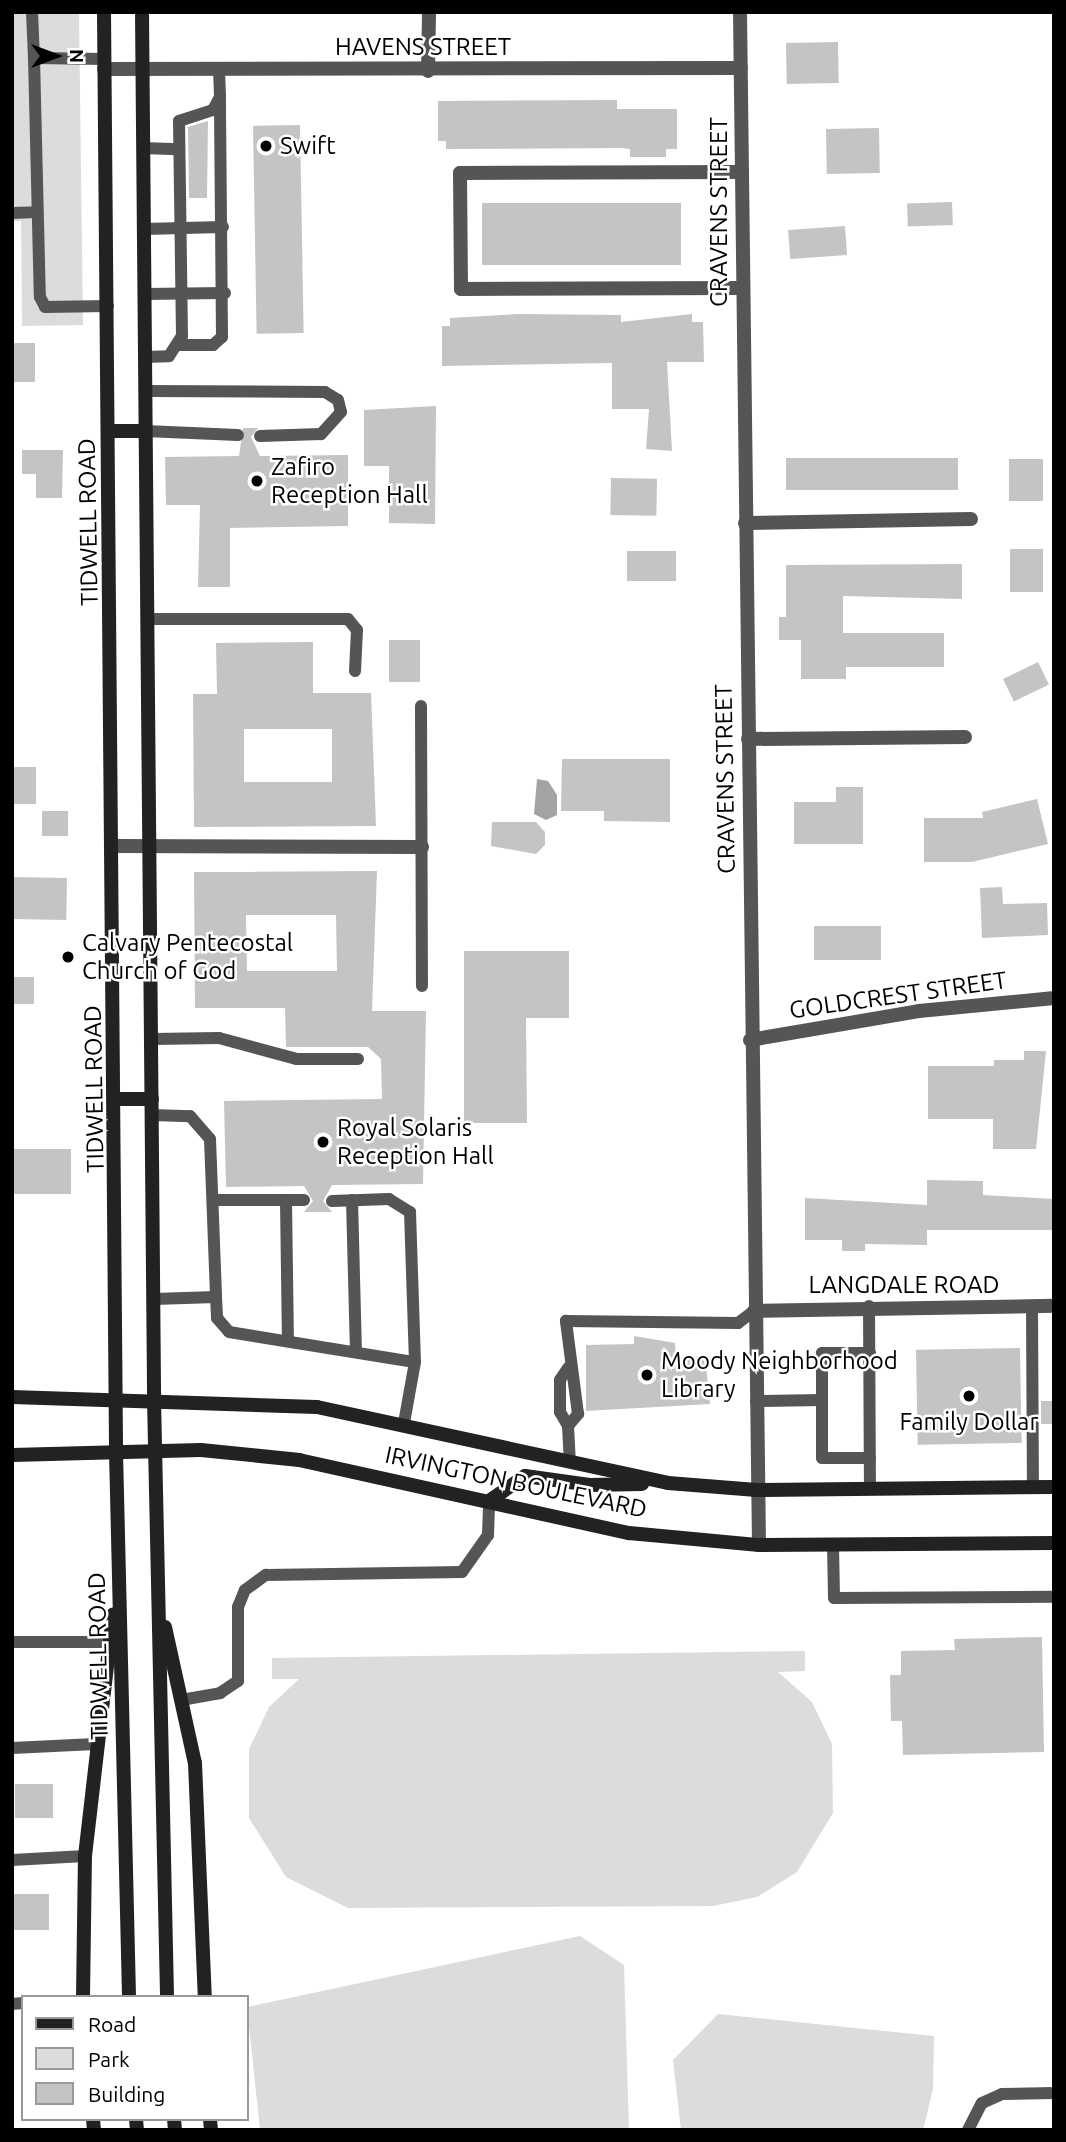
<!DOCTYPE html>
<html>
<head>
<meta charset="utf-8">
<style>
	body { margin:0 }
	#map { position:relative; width:1066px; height:2142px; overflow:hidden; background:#fff; font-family:Ubuntu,sans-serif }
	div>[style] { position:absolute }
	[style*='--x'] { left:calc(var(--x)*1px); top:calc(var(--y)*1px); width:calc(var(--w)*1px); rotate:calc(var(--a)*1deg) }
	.green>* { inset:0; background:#dcdcdc }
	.water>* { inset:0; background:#a3a3a3 }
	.building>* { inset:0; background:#c4c4c4; transform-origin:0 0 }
	.lane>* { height:12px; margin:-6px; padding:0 6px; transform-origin:6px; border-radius:6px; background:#555 }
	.street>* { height:14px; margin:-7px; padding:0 7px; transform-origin:7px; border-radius:7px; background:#555 }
	.secondary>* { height:14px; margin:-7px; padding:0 7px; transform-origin:7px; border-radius:7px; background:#222 }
	.dots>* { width:19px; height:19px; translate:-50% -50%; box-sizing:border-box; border:4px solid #fff; border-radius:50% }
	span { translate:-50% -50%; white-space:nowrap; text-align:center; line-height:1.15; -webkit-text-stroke:5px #fff; paint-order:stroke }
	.street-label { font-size:24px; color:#000 }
	.poi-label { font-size:24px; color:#000 }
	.left { translate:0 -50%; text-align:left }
	.frame { position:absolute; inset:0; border:14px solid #000; pointer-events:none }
	.legend { position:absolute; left:21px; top:1995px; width:228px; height:126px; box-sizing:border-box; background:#fff; border:2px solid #999; margin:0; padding:9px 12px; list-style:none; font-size:21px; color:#000 }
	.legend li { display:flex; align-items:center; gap:14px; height:35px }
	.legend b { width:35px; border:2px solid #999 }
	.north { position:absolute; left:21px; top:21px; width:70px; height:70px; -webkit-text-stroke:5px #fff; paint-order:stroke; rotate:90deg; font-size:19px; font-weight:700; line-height:28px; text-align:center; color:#000 }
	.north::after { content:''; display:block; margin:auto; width:24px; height:32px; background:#000; clip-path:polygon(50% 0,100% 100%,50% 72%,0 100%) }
</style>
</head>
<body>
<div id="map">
	<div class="green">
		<i style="clip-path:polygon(12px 12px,79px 12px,83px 325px,22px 326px,21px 221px,12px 221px)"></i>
		<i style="clip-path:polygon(805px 1651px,805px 1671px,778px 1672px,812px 1702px,832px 1744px,833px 1813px,797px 1872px,757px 1897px,713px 1906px,348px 1908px,286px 1877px,249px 1818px,249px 1749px,269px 1707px,299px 1679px,272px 1679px,272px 1658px)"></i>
		<i style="clip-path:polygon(580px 1936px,624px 1965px,629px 2130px,260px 2130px,247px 2007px)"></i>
		<i style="clip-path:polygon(718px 2014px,934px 2036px,933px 2089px,923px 2130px,681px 2130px,673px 2060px)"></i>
	</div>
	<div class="water">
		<i style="clip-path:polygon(537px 779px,548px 781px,557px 795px,557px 815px,546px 820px,534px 814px)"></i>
	</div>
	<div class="building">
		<i style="left:838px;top:42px;width:41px;height:52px;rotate:89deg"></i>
		<i style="clip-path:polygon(617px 100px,617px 109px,677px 109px,677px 149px,666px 149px,666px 157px,630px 157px,630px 149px,622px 148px,446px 149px,446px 141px,438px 141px,438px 101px)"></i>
		<i style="clip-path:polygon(208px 121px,207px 198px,189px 198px,188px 127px)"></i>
		<i style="left:300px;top:125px;width:208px;height:47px;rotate:89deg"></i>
		<i style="left:879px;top:128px;width:45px;height:53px;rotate:89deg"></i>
		<i style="left:952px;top:202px;width:23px;height:45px;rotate:88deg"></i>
		<i style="left:482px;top:203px;width:199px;height:62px"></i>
		<i style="left:845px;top:226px;width:29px;height:57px;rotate:86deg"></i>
		<i style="clip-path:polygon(518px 314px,621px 315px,621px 322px,692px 314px,692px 322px,703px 322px,704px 362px,667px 362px,672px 451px,646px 449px,649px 409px,612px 409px,612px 363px,442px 366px,442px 326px,450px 326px,450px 318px)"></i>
		<i style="left:12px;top:343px;width:23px;height:39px"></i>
		<i style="clip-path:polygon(436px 406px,435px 524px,389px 523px,389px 466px,364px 466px,364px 410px)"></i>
		<i style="clip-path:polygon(243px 428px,258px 428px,251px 437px,260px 456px,348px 455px,348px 526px,230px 528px,230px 587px,198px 587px,200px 505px,166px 505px,165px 457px,239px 456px)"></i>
		<i style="clip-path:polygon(22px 450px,63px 450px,62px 498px,36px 498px,36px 474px,22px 474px)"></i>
		<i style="left:958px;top:458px;width:32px;height:172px;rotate:90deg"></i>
		<i style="left:1009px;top:459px;width:34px;height:42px"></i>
		<i style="left:611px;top:478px;width:46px;height:37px;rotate:1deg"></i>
		<i style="left:1010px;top:549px;width:33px;height:43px"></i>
		<i style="left:676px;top:551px;width:30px;height:49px;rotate:90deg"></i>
		<i style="clip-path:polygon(962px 564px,962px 599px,843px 596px,843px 633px,944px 633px,944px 667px,846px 667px,846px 679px,801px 679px,801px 640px,779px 640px,779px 617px,786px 617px,786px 565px)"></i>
		<i style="left:389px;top:640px;width:31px;height:42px"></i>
		<i style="clip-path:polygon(evenodd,313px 642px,313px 693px,371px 693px,376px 826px,194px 827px,193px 694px,217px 694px,216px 643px,313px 642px,244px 729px,332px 729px,332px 782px,244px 782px,244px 729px)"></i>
		<i style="left:1038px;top:662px;width:25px;height:39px;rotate:64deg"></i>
		<i style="clip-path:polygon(562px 759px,670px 759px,670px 822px,604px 821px,604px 811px,561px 811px)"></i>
		<i style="left:12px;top:767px;width:24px;height:37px"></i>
		<i style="clip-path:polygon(836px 787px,863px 787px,863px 844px,794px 844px,794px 802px,836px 802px)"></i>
		<i style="clip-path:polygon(1037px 799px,1048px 844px,972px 862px,924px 862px,924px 818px,983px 818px,982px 812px)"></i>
		<i style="left:42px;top:811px;width:26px;height:25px"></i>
		<i style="clip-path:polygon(492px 822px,536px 822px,545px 832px,545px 845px,536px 854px,491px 846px)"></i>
		<i style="clip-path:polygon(evenodd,377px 871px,372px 1011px,426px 1011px,423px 1184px,332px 1185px,323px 1201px,332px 1212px,304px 1212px,313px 1201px,304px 1186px,226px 1187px,224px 1101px,382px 1099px,381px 1059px,368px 1047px,286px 1047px,285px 1008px,195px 1008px,194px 872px,377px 871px,246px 915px,336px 915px,337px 971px,247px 971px,246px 915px)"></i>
		<i style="left:12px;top:877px;width:55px;height:42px;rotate:1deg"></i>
		<i style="clip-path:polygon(1002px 887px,1003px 904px,1047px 903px,1048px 935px,982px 938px,980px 888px)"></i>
		<i style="left:814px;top:926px;width:67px;height:34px"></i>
		<i style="clip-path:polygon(464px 951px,569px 951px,569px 1018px,526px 1018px,527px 1123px,464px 1123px)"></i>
		<i style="left:12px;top:977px;width:22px;height:27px"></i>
		<i style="clip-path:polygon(1024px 1051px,1046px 1051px,1036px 1149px,993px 1149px,993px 1119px,928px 1119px,928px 1066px,994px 1066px,994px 1060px,1024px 1060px)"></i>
		<i style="left:12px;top:1149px;width:59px;height:45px"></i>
		<i style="clip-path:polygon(927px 1180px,983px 1181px,983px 1195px,1054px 1199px,1054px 1230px,927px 1230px,927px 1245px,865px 1244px,865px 1251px,842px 1251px,842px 1240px,805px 1240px,805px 1198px,927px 1205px)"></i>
		<i style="clip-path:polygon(634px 1336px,675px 1343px,676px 1357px,705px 1356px,710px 1404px,586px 1411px,586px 1345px,634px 1344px)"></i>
		<i style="left:1020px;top:1348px;width:95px;height:104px;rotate:89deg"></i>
		<i style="left:1041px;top:1401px;width:13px;height:23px"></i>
		<i style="clip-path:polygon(1042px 1637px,1044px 1752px,903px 1755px,902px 1721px,891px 1721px,890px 1675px,901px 1675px,901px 1651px,955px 1650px,954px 1639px)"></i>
		<i style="left:15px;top:1784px;width:38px;height:34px"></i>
		<i style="left:14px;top:1894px;width:35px;height:36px"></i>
	</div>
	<div class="lane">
		<i style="--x:32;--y:12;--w:46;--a:87.5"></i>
		<i style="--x:104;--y:59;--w:70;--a:-179.2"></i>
		<i style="--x:34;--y:58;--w:239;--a:88.6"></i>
		<i style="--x:40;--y:297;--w:11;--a:63"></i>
		<i style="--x:45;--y:307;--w:63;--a:-0.9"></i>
		<i style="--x:143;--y:148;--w:35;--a:2"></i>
		<i style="--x:12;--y:213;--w:25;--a:-2"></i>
		<i style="--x:144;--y:229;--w:79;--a:-1.5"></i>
		<i style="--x:144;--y:294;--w:81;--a:-0.7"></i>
		<i style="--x:179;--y:345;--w:34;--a:0"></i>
		<i style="--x:213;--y:345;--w:12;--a:-42"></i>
		<i style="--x:222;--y:337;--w:240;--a:-90.5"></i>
		<i style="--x:145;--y:357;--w:24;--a:-2"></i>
		<i style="--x:169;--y:356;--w:24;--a:-57"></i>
		<i style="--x:182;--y:336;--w:215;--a:-90.8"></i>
		<i style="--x:179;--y:121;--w:36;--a:-18"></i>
		<i style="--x:213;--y:110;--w:15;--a:-62"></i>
		<i style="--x:220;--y:97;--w:27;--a:-92"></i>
		<i style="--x:145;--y:391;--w:180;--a:0.3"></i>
		<i style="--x:325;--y:392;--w:15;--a:32"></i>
		<i style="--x:338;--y:400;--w:12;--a:76"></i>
		<i style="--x:341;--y:412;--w:30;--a:132"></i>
		<i style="--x:321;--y:434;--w:61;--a:178.1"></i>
		<i style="--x:145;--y:431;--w:93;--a:2.5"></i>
		<i style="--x:148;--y:619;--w:200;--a:0"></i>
		<i style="--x:348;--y:619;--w:14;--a:51"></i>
		<i style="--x:357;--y:630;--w:41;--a:92.8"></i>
		<i style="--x:421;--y:706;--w:280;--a:89.8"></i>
		<i style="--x:152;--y:1039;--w:67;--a:-0.9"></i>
		<i style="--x:219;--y:1038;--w:81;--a:15.1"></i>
		<i style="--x:297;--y:1059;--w:61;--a:0"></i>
		<i style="--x:152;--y:1115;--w:38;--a:2"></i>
		<i style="--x:190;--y:1116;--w:30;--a:49"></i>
		<i style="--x:210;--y:1139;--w:158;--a:87.8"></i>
		<i style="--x:216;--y:1297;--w:62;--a:178.2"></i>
		<i style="--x:214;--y:1200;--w:90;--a:0"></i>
		<i style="--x:352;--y:1200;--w:150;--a:88.5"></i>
		<i style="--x:286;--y:1201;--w:137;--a:89.2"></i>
		<i style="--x:332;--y:1201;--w:57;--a:-2"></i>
		<i style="--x:389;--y:1199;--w:25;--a:32"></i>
		<i style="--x:410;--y:1212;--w:150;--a:88.1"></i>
		<i style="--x:216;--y:1297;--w:21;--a:87"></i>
		<i style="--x:217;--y:1318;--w:18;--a:49"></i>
		<i style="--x:229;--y:1332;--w:188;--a:9.2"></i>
		<i style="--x:415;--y:1362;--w:62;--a:100.2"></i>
		<i style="--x:869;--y:1306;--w:183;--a:89.7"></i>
		<i style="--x:1032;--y:1307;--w:180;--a:89.7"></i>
		<i style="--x:870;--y:1353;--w:48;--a:180"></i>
		<i style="--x:822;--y:1353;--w:105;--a:90"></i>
		<i style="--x:822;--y:1458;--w:48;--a:0"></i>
		<i style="--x:568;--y:1368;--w:14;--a:124"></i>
		<i style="--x:560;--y:1380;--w:32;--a:90"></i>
		<i style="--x:560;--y:1412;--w:16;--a:60"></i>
		<i style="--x:568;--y:1426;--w:36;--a:87"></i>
		<i style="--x:756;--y:1401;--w:66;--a:-0.9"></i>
		<i style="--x:568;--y:1426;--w:16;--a:-50"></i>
		<i style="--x:578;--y:1414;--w:94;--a:-97.4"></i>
		<i style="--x:566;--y:1321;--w:172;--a:0.7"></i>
		<i style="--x:738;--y:1323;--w:20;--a:-37"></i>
		<i style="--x:833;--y:1545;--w:53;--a:88.9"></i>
		<i style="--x:834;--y:1598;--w:220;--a:-0.3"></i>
		<i style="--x:12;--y:1642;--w:97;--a:0"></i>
		<i style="--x:181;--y:1700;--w:40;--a:-10"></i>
		<i style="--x:220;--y:1693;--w:22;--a:-34"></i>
		<i style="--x:238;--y:1681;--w:74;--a:-90"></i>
		<i style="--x:238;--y:1607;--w:18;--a:-68"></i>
		<i style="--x:245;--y:1590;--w:26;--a:-36"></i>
		<i style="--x:266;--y:1575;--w:196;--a:-0.9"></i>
		<i style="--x:462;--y:1572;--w:45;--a:-54.9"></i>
		<i style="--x:488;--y:1535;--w:34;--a:-88"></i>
		<i style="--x:12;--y:1748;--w:83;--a:-2.8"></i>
		<i style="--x:12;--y:1860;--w:73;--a:-3.1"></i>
		<i style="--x:12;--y:2004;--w:11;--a:-5"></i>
		<i style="--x:968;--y:2130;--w:30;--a:-63"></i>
		<i style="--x:982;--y:2103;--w:22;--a:-24"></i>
		<i style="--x:1002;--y:2094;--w:52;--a:-1.1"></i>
	</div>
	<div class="street">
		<i style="--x:740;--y:12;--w:1533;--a:89.29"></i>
		<i style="--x:104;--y:69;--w:637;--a:-0.09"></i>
		<i style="--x:428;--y:71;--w:59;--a:-89"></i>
		<i style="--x:742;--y:172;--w:282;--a:179.8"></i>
		<i style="--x:460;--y:173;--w:116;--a:89.5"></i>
		<i style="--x:461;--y:289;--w:281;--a:-0.2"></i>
		<i style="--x:745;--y:523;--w:226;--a:-1"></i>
		<i style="--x:748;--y:739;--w:217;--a:-0.5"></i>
		<i style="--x:115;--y:846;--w:307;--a:0.2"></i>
		<i style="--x:750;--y:1040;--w:171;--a:-9.7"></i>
		<i style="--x:919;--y:1011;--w:136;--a:-5.5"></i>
		<i style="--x:754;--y:1311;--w:300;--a:-1"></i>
	</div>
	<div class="secondary">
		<i style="--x:104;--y:12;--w:1440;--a:89.52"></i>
		<i style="--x:116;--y:1452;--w:545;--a:88.63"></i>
		<i style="--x:142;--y:12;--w:1387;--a:89.5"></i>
		<i style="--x:154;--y:1399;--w:598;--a:88.75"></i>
		<i style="--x:109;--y:431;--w:36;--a:0"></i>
		<i style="--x:115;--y:1099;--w:37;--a:0"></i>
		<i style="--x:12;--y:1397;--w:305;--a:1.9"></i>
		<i style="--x:317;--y:1407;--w:359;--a:12.2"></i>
		<i style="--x:668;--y:1483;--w:89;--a:4.5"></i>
		<i style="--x:757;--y:1490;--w:297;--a:-0.6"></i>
		<i style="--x:12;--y:1455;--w:189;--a:-1.5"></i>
		<i style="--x:201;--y:1450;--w:99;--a:5.8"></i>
		<i style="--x:299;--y:1460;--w:338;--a:12.5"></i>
		<i style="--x:629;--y:1533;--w:131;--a:5.3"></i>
		<i style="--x:759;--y:1545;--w:295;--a:-0.4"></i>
		<i style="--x:489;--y:1501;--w:44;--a:-34.8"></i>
		<i style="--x:525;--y:1476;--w:67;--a:7.8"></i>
		<i style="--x:591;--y:1485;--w:51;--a:-1.1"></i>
		<i style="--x:165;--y:1627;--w:139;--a:77.6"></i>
		<i style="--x:195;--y:1763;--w:234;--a:87.6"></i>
		<i style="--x:83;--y:1997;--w:141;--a:-89.2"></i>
		<i style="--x:85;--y:1856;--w:243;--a:-83.4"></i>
		<i style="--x:93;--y:2119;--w:11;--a:85"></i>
		<i style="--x:136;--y:2119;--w:11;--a:85"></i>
		<i style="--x:174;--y:2119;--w:11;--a:85"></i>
		<i style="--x:210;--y:2119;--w:11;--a:85"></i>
	</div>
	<div class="dots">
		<i style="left:266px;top:146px;background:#000"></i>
		<i style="left:257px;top:481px;background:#000"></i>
		<i style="left:68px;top:957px;background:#000"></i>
		<i style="left:323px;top:1142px;background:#000"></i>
		<i style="left:647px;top:1375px;background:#000"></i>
		<i style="left:969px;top:1396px;background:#000"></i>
	</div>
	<div class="street-label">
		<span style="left:423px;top:47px">HAVENS STREET</span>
		<span style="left:719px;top:212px;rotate:-90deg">CRAVENS STREET</span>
		<span style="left:88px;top:522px;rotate:-91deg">TIDWELL ROAD</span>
		<span style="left:725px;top:779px;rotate:-91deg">CRAVENS STREET</span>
		<span style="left:898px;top:995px;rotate:-8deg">GOLDCREST STREET</span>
		<span style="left:94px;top:1089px;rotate:-91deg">TIDWELL ROAD</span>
		<span style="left:904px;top:1285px">LANGDALE ROAD</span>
		<span style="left:516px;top:1482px;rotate:12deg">IRVINGTON BOULEVARD</span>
		<span style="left:98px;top:1656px;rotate:-91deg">TIDWELL ROAD</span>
	</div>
	<div class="poi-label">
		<span class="left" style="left:280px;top:146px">Swift</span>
		<span class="left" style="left:271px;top:481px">Zafiro<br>Reception Hall</span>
		<span class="left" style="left:82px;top:957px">Calvary Pentecostal<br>Church of God</span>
		<span class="left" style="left:337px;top:1142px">Royal Solaris<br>Reception Hall</span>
		<span class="left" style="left:661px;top:1375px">Moody Neighborhood<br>Library</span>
		<span style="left:969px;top:1422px">Family Dollar</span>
	</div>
	<div class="frame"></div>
	<ul class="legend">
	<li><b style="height:9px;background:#222"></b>Road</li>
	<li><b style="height:19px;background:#dcdcdc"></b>Park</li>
	<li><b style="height:19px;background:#c4c4c4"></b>Building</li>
	</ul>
	<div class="north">N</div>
</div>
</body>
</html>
